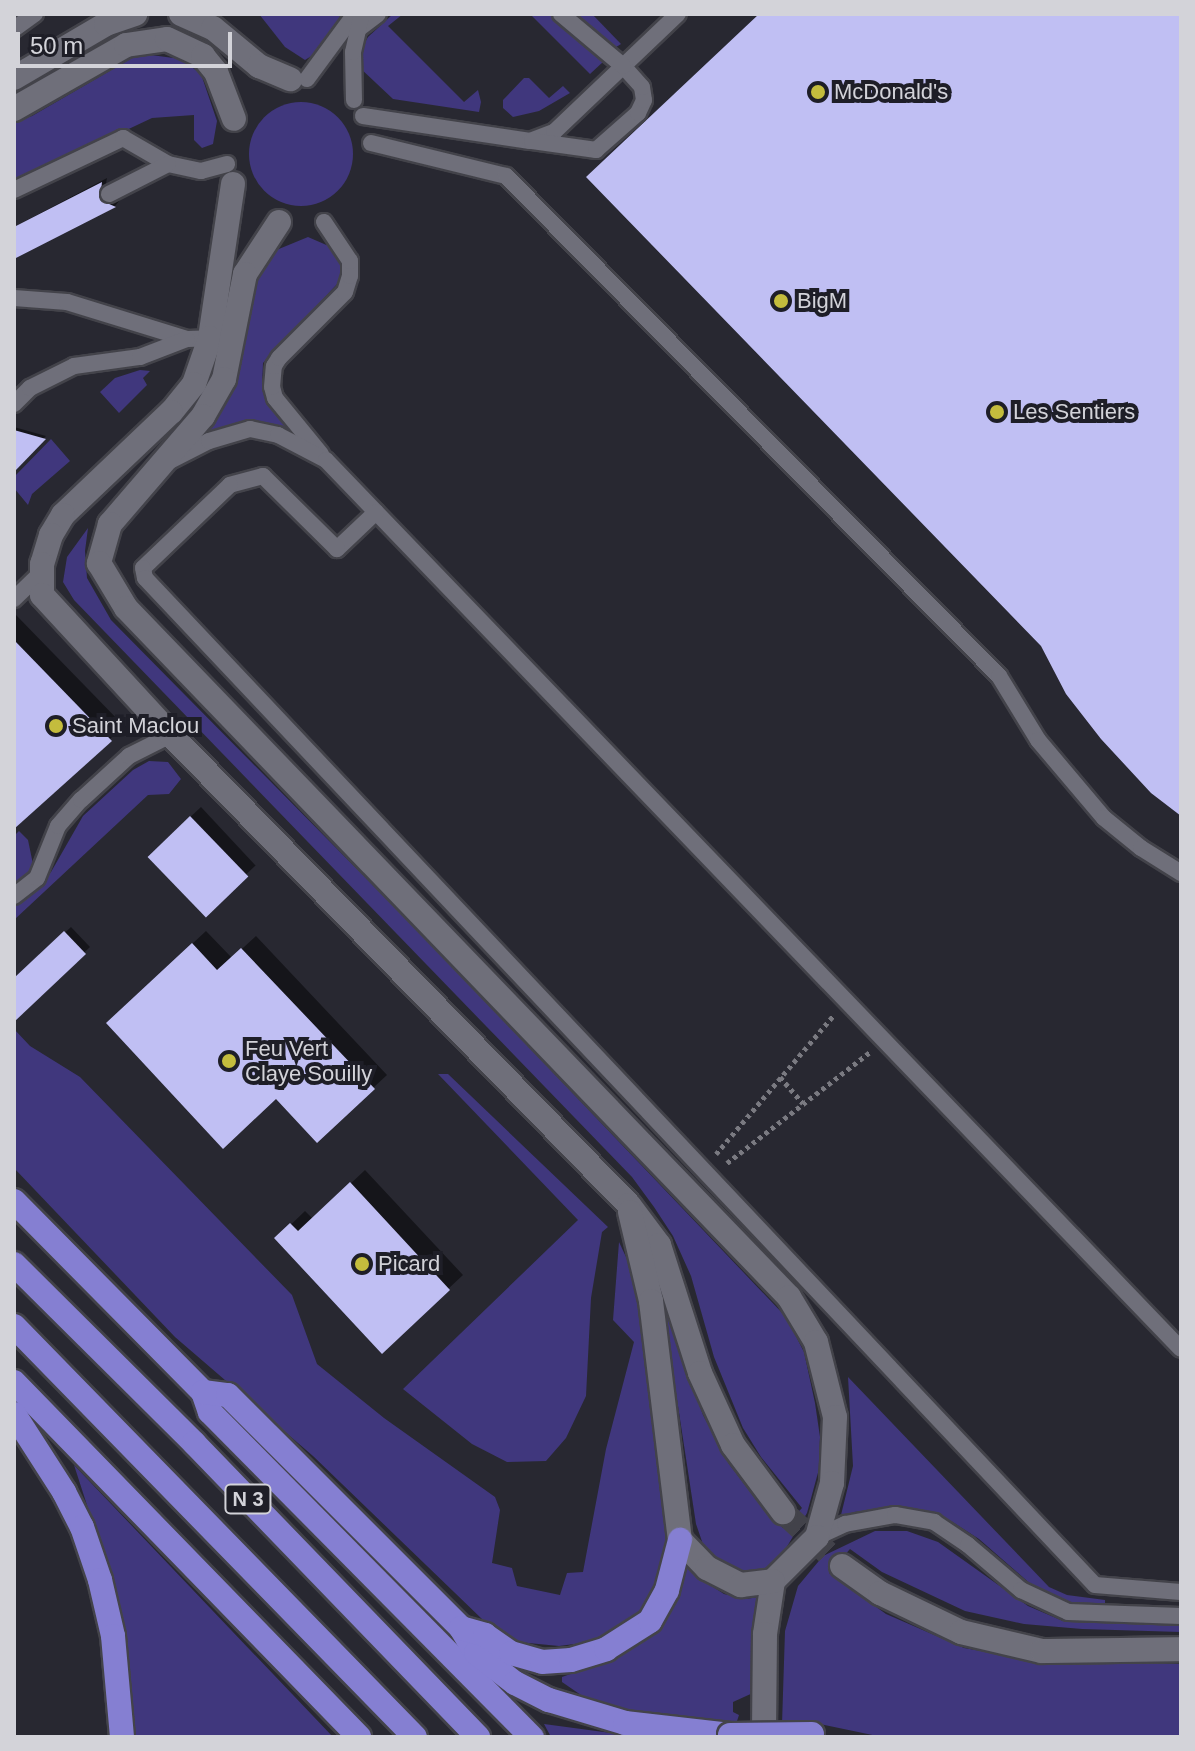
<!DOCTYPE html>
<html>
<head>
<meta charset="utf-8">
<style>
	body { margin:0 }
	#map { position:relative; width:1195px; height:1751px; overflow:hidden; background:#282831; font-family:Helvetica,sans-serif }
	div>[style] { position:absolute }
	[style*='--x'] { left:calc(var(--x)*1px); top:calc(var(--y)*1px); width:calc(var(--w)*1px); rotate:calc(var(--a)*1deg) }
	.green>* { inset:0; background:#40377d }
	.round { border-radius:50% }
	.shadow>* { inset:0; background:#0007; transform-origin:0 0 }
	.building>* { inset:0; background:#c0bff3; transform-origin:0 0 }
	.street-tunnel>* { height:24px; margin-top:-12px; transform-origin:0; background:repeating-linear-gradient(90deg,#42424a 0 24px,transparent 0 36px) }
	.path>* { height:5px; margin-top:-2.5px; transform-origin:0; background:repeating-linear-gradient(90deg,#7a7a81 0 4px,transparent 0 8px) }
	.roads { filter:drop-shadow(2px 0 #43434a) drop-shadow(-2px 0 #43434a) drop-shadow(0 2px #43434a) drop-shadow(0 -2px #43434a) }
	.lane>* { height:16px; margin:-8px; padding:0 8px; transform-origin:8px; border-radius:8px; background:#6f6f7a }
	.street>* { height:24px; margin:-12px; padding:0 12px; transform-origin:12px; border-radius:12px; background:#6f6f7a }
	.highway>* { height:24px; margin:-12px; padding:0 12px; transform-origin:12px; border-radius:12px; background:#857fd2 }
	.bridges { filter:drop-shadow(2px 0 #43434a) drop-shadow(-2px 0 #43434a) drop-shadow(0 2px #43434a) drop-shadow(0 -2px #43434a) }
	.highway-bridge>* { height:24px; margin:-12px; padding:0 12px; transform-origin:12px; border-radius:12px; background:#857fd2 }
	.dots>* { width:22px; height:22px; translate:-50% -50%; box-sizing:border-box; border:4px solid #1e1e27; border-radius:50% }
	span { translate:-50% -50%; white-space:nowrap; text-align:center; line-height:1.15; -webkit-text-stroke:8px #1e1e27; paint-order:stroke }
	.shield-label span { padding:2px 6px; background:#1e1e27; border:2px solid; border-radius:6px; -webkit-text-stroke-width:0 }
	.shield-label { font-size:20px; color:#d3d3d9; font-weight:700 }
	.poi-label { font-size:22px; color:#d3d3d9 }
	.left { translate:0 -50%; text-align:left }
	.frame { position:absolute; inset:0; border:16px solid #d3d3d9; pointer-events:none }
	.scale { position:absolute; left:16px; top:32px; width:216px; height:36px; box-sizing:border-box; border:4px solid #d3d3d9; border-top:0; padding-left:10px; font-size:24px; line-height:28px; white-space:nowrap; color:#d3d3d9; -webkit-text-stroke:6px #1e1e27; paint-order:stroke }
</style>
</head>
<body>
<div id="map">
	<div class="green">
		<i style="clip-path:polygon(259px 14px,341px 14px,324px 48px,305px 60px,285px 47px)"></i>
		<i style="clip-path:polygon(393px 14px,403px 14px,388px 26px,464px 102px,478px 90px,481px 102px,479px 112px,393px 99px,359px 67px,362px 48px,368px 37px)"></i>
		<i style="clip-path:polygon(530px 14px,548px 14px,590px 44px,604px 61px,590px 74px)"></i>
		<i style="clip-path:polygon(568px 14px,592px 14px,621px 44px,613px 49px)"></i>
		<i style="clip-path:polygon(151px 55px,181px 59px,201px 74px,217px 121px,213px 144px,202px 148px,194px 140px,194px 115px,152px 118px,14px 183px,14px 122px,32px 116px,132px 58px)"></i>
		<i style="clip-path:polygon(524px 78px,529px 78px,549px 98px,563px 86px,570px 93px,539px 111px,513px 117px,503px 108px,503px 100px)"></i>
		<i class="round" style="left:249px;top:102px;width:104px;height:104px"></i>
		<i style="clip-path:polygon(308px 237px,331px 247px,343px 266px,340px 281px,263px 363px,262px 387px,274px 411px,303px 438px,283px 428px,251px 423px,192px 441px,252px 276px,274px 251px)"></i>
		<i style="clip-path:polygon(140px 370px,150px 371px,143px 378px,147px 385px,119px 413px,100px 392px,115px 378px)"></i>
		<i style="clip-path:polygon(51px 439px,70px 461px,32px 494px,28px 505px,14px 488px,14px 477px)"></i>
		<i style="clip-path:polygon(88px 528px,85px 551px,87px 578px,111px 620px,419px 932px,786px 1317px,804px 1352px,815px 1403px,820px 1437px,819px 1469px,807px 1513px,773px 1570px,757px 1576px,724px 1568px,706px 1553px,696px 1524px,662px 1301px,703px 1415px,729px 1464px,766px 1513px,783px 1528px,802px 1508px,761px 1457px,743px 1428px,714px 1357px,691px 1276px,673px 1236px,654px 1207px,632px 1177px,74px 600px,63px 582px,67px 557px)"></i>
		<i style="clip-path:polygon(149px 761px,168px 762px,181px 779px,169px 794px,148px 795px,14px 920px,14px 907px,51px 872px,83px 816px,133px 770px)"></i>
		<i style="clip-path:polygon(19px 831px,28px 840px,35px 874px,14px 887px,14px 836px)"></i>
		<i style="clip-path:polygon(14px 1029px,30px 1046px,80px 1077px,292px 1295px,317px 1364px,384px 1418px,495px 1497px,500px 1510px,492px 1563px,512px 1568px,517px 1586px,560px 1595px,567px 1573px,583px 1572px,606px 1449px,634px 1342px,613px 1320px,619px 1242px,634px 1274px,667px 1492px,669px 1542px,653px 1592px,637px 1616px,590px 1642px,559px 1646px,518px 1642px,483px 1620px,313px 1456px,175px 1337px,14px 1168px)"></i>
		<i style="clip-path:polygon(438px 1074px,448px 1074px,608px 1227px,602px 1232px,591px 1298px,586px 1396px,566px 1438px,546px 1461px,507px 1462px,472px 1444px,403px 1389px,578px 1220px)"></i>
		<i style="clip-path:polygon(848px 1377px,1049px 1587px,1067px 1595px,1105px 1600px,1105px 1606px,1073px 1603px,1033px 1586px,979px 1539px,951px 1521px,908px 1507px,854px 1512px,840px 1519px,853px 1466px)"></i>
		<i style="clip-path:polygon(74px 1465px,333px 1737px,133px 1737px,120px 1607px)"></i>
		<i style="clip-path:polygon(875px 1531px,907px 1531px,938px 1542px,1028px 1606px,1063px 1621px,1181px 1624px,1181px 1632px,1082px 1629px,1024px 1624px,965px 1611px,882px 1572px,850px 1549px,829px 1573px,886px 1614px,964px 1648px,1027px 1659px,1181px 1664px,1181px 1737px,882px 1737px,815px 1723px,782px 1724px,785px 1631px,798px 1586px,823px 1556px)"></i>
		<i style="clip-path:polygon(687px 1565px,699px 1578px,724px 1594px,746px 1599px,764px 1596px,755px 1692px,733px 1702px,733px 1712px,739px 1715px,736px 1724px,667px 1721px,594px 1704px,562px 1682px,562px 1677px,613px 1659px,654px 1631px,673px 1603px)"></i>
		<i style="clip-path:polygon(544px 1724px,641px 1737px,551px 1737px)"></i>
	</div>
	<div class="shadow">
		<i style="clip-path:polygon(107px 178px,104px 194px,120px 200px,115px 206px,14px 257px,14px 227px)"></i>
		<i style="clip-path:polygon(14px 427px,46px 436px,24px 459px,14px 460px)"></i>
		<i style="clip-path:polygon(16px 615px,124px 726px,14px 827px,14px 617px)"></i>
		<i style="left:201px;top:807px;width:80px;height:72px;rotate:47deg"></i>
		<i style="clip-path:polygon(71px 927px,90px 947px,14px 1019px,14px 980px)"></i>
		<i style="clip-path:polygon(206px 931px,232px 958px,256px 936px,387px 1075px,373px 1088px,276px 1096px,122px 1009px)"></i>
		<i style="clip-path:polygon(365px 1170px,463px 1275px,382px 1351px,277px 1238px,305px 1211px,313px 1219px)"></i>
	</div>
	<div class="building">
		<i style="clip-path:polygon(759px 14px,1181px 14px,1181px 816px,1151px 793px,1101px 739px,1066px 694px,1041px 646px,586px 177px)"></i>
		<i style="clip-path:polygon(102px 182px,100px 200px,116px 207px,14px 259px,14px 227px)"></i>
		<i style="clip-path:polygon(14px 430px,46px 439px,14px 472px)"></i>
		<i style="clip-path:polygon(14px 640px,112px 741px,14px 829px)"></i>
		<i style="left:190px;top:816px;width:84px;height:59px;rotate:46deg"></i>
		<i style="clip-path:polygon(64px 931px,86px 954px,14px 1022px,14px 978px)"></i>
		<i style="clip-path:polygon(192px 943px,217px 970px,241px 948px,375px 1089px,317px 1143px,276px 1099px,223px 1149px,106px 1023px)"></i>
		<i style="clip-path:polygon(350px 1182px,450px 1290px,382px 1354px,274px 1238px,290px 1223px,298px 1231px)"></i>
	</div>
	<div class="street-tunnel">
		<i style="--x:783;--y:1512;--w:80;--a:42.5"></i>
	</div>
	<div class="path">
		<i style="--x:780;--y:1077;--w:35;--a:49"></i>
		<i style="--x:716;--y:1154;--w:182;--a:-49.7"></i>
		<i style="--x:727;--y:1163;--w:181;--a:-37.8"></i>
	</div>
	<div class="roads">
		<div class="lane">
			<i style="--x:14;--y:29;--w:26;--a:-36"></i>
			<i style="--x:357;--y:30;--w:26;--a:-37"></i>
			<i style="--x:307;--y:79;--w:81;--a:-53.6"></i>
			<i style="--x:354;--y:100;--w:48;--a:-91.2"></i>
			<i style="--x:353;--y:52;--w:39;--a:-77"></i>
			<i style="--x:363;--y:116;--w:169;--a:8.5"></i>
			<i style="--x:530;--y:141;--w:26;--a:-21"></i>
			<i style="--x:554;--y:132;--w:171;--a:-43.6"></i>
			<i style="--x:532;--y:141;--w:65;--a:8"></i>
			<i style="--x:596;--y:150;--w:56;--a:-41.4"></i>
			<i style="--x:638;--y:113;--w:14;--a:-65"></i>
			<i style="--x:644;--y:100;--w:13;--a:-99"></i>
			<i style="--x:642;--y:87;--w:28;--a:-132"></i>
			<i style="--x:623;--y:66;--w:81;--a:-140"></i>
			<i style="--x:371;--y:143;--w:139;--a:13.7"></i>
			<i style="--x:506;--y:176;--w:702;--a:45.4"></i>
			<i style="--x:999;--y:676;--w:75;--a:58.6"></i>
			<i style="--x:1038;--y:740;--w:102;--a:49.8"></i>
			<i style="--x:1104;--y:818;--w:48;--a:39"></i>
			<i style="--x:1141;--y:848;--w:47;--a:32"></i>
			<i style="--x:14;--y:190;--w:121;--a:-25.5"></i>
			<i style="--x:123;--y:138;--w:52;--a:30"></i>
			<i style="--x:168;--y:164;--w:34;--a:12"></i>
			<i style="--x:201;--y:171;--w:27;--a:-15"></i>
			<i style="--x:109;--y:194;--w:66;--a:-27"></i>
			<i style="--x:14;--y:298;--w:53;--a:4.3"></i>
			<i style="--x:67;--y:302;--w:126;--a:17.1"></i>
			<i style="--x:187;--y:339;--w:23;--a:-2"></i>
			<i style="--x:14;--y:404;--w:23;--a:-45"></i>
			<i style="--x:30;--y:388;--w:49;--a:-26.6"></i>
			<i style="--x:74;--y:366;--w:67;--a:-7.8"></i>
			<i style="--x:140;--y:357;--w:50;--a:-21"></i>
			<i style="--x:321;--y:454;--w:72;--a:-129.4"></i>
			<i style="--x:275;--y:398;--w:11;--a:-105"></i>
			<i style="--x:272;--y:387;--w:21;--a:-85"></i>
			<i style="--x:274;--y:366;--w:9;--a:-58"></i>
			<i style="--x:279;--y:358;--w:93;--a:-45"></i>
			<i style="--x:345;--y:292;--w:17;--a:-73"></i>
			<i style="--x:350;--y:276;--w:15;--a:-90"></i>
			<i style="--x:350;--y:261;--w:47;--a:-123.7"></i>
			<i style="--x:170;--y:461;--w:44;--a:-27.1"></i>
			<i style="--x:209;--y:441;--w:43;--a:-16.3"></i>
			<i style="--x:250;--y:429;--w:29;--a:12"></i>
			<i style="--x:278;--y:435;--w:54;--a:27.5"></i>
			<i style="--x:326;--y:460;--w:1233;--a:46.12"></i>
			<i style="--x:376;--y:512;--w:54;--a:136.5"></i>
			<i style="--x:337;--y:549;--w:104;--a:-135.4"></i>
			<i style="--x:263;--y:476;--w:34;--a:165"></i>
			<i style="--x:230;--y:485;--w:120;--a:136.3"></i>
			<i style="--x:143;--y:568;--w:10;--a:79"></i>
			<i style="--x:145;--y:578;--w:1384;--a:46.67"></i>
			<i style="--x:1095;--y:1585;--w:86;--a:4.7"></i>
			<i style="--x:14;--y:599;--w:39;--a:-44"></i>
			<i style="--x:14;--y:896;--w:29;--a:-38"></i>
			<i style="--x:37;--y:878;--w:56;--a:-68"></i>
			<i style="--x:58;--y:826;--w:35;--a:-49"></i>
			<i style="--x:81;--y:800;--w:65;--a:-42.5"></i>
			<i style="--x:129;--y:756;--w:47;--a:-26.6"></i>
			<i style="--x:817;--y:1537;--w:31;--a:-25"></i>
			<i style="--x:845;--y:1524;--w:51;--a:-10.2"></i>
			<i style="--x:895;--y:1515;--w:40;--a:10"></i>
			<i style="--x:934;--y:1522;--w:41;--a:34.1"></i>
			<i style="--x:968;--y:1545;--w:70;--a:40.3"></i>
			<i style="--x:1021;--y:1590;--w:52;--a:25.1"></i>
			<i style="--x:1068;--y:1612;--w:113;--a:2"></i>
		</div>
		<div class="street">
			<i style="--x:181;--y:14;--w:35;--a:24"></i>
			<i style="--x:213;--y:28;--w:60;--a:39.6"></i>
			<i style="--x:259;--y:66;--w:34;--a:23"></i>
			<i style="--x:14;--y:78;--w:107;--a:-30.4"></i>
			<i style="--x:106;--y:24;--w:31;--a:-19"></i>
			<i style="--x:14;--y:109;--w:129;--a:-29.7"></i>
			<i style="--x:126;--y:45;--w:41;--a:-8.3"></i>
			<i style="--x:167;--y:39;--w:40;--a:25"></i>
			<i style="--x:203;--y:56;--w:21;--a:51"></i>
			<i style="--x:216;--y:72;--w:50;--a:69"></i>
			<i style="--x:233;--y:184;--w:156;--a:98.5"></i>
			<i style="--x:210;--y:338;--w:49;--a:109.2"></i>
			<i style="--x:194;--y:384;--w:36;--a:129"></i>
			<i style="--x:171;--y:412;--w:149;--a:136.4"></i>
			<i style="--x:63;--y:515;--w:23;--a:121"></i>
			<i style="--x:51;--y:535;--w:30;--a:107"></i>
			<i style="--x:42;--y:564;--w:31;--a:90"></i>
			<i style="--x:42;--y:595;--w:190;--a:47.3"></i>
			<i style="--x:171;--y:735;--w:656;--a:45.74"></i>
			<i style="--x:629;--y:1205;--w:50;--a:53.1"></i>
			<i style="--x:659;--y:1245;--w:134;--a:72.2"></i>
			<i style="--x:700;--y:1373;--w:79;--a:65.4"></i>
			<i style="--x:733;--y:1445;--w:84;--a:53.3"></i>
			<i style="--x:279;--y:222;--w:62;--a:123.2"></i>
			<i style="--x:245;--y:274;--w:107;--a:101.3"></i>
			<i style="--x:224;--y:379;--w:43;--a:119.6"></i>
			<i style="--x:203;--y:416;--w:143;--a:130.7"></i>
			<i style="--x:110;--y:524;--w:41;--a:105.8"></i>
			<i style="--x:99;--y:563;--w:52;--a:59"></i>
			<i style="--x:126;--y:608;--w:956;--a:46.1"></i>
			<i style="--x:789;--y:1297;--w:52;--a:59"></i>
			<i style="--x:816;--y:1342;--w:77;--a:75.8"></i>
			<i style="--x:835;--y:1417;--w:66;--a:92.6"></i>
			<i style="--x:832;--y:1483;--w:56;--a:105.5"></i>
			<i style="--x:817;--y:1537;--w:62;--a:135"></i>
			<i style="--x:773;--y:1581;--w:54;--a:98.6"></i>
			<i style="--x:765;--y:1634;--w:103;--a:90.6"></i>
			<i style="--x:630;--y:1212;--w:91;--a:76.7"></i>
			<i style="--x:651;--y:1301;--w:241;--a:83.1"></i>
			<i style="--x:680;--y:1540;--w:39;--a:46"></i>
			<i style="--x:707;--y:1568;--w:38;--a:27"></i>
			<i style="--x:741;--y:1585;--w:32;--a:-7"></i>
			<i style="--x:842;--y:1566;--w:47;--a:35.4"></i>
			<i style="--x:880;--y:1593;--w:90;--a:25.7"></i>
			<i style="--x:961;--y:1632;--w:83;--a:13.2"></i>
			<i style="--x:1042;--y:1651;--w:139;--a:-0.8"></i>
		</div>
		<div class="highway">
			<i style="--x:14;--y:1201;--w:269;--a:45.3"></i>
			<i style="--x:203;--y:1392;--w:21;--a:71"></i>
			<i style="--x:210;--y:1412;--w:458;--a:45.3"></i>
			<i style="--x:14;--y:1264;--w:254;--a:44.8"></i>
			<i style="--x:194;--y:1443;--w:409;--a:46"></i>
			<i style="--x:14;--y:1326;--w:574;--a:45.71"></i>
			<i style="--x:14;--y:1382;--w:495;--a:45.8"></i>
			<i style="--x:203;--y:1392;--w:25;--a:7"></i>
			<i style="--x:228;--y:1395;--w:330;--a:45"></i>
			<i style="--x:461;--y:1628;--w:29;--a:59"></i>
			<i style="--x:476;--y:1653;--w:49;--a:37.6"></i>
			<i style="--x:515;--y:1683;--w:38;--a:27"></i>
			<i style="--x:549;--y:1700;--w:79;--a:16.8"></i>
			<i style="--x:625;--y:1723;--w:106;--a:6.5"></i>
			<i style="--x:14;--y:1414;--w:93;--a:57.3"></i>
			<i style="--x:64;--y:1492;--w:39;--a:63"></i>
			<i style="--x:82;--y:1527;--w:56;--a:71.2"></i>
			<i style="--x:100;--y:1580;--w:57;--a:76.9"></i>
			<i style="--x:113;--y:1636;--w:101;--a:84.9"></i>
			<i style="--x:461;--y:1628;--w:25;--a:16"></i>
			<i style="--x:485;--y:1635;--w:32;--a:35"></i>
			<i style="--x:511;--y:1653;--w:32;--a:16"></i>
			<i style="--x:542;--y:1662;--w:29;--a:-4"></i>
			<i style="--x:571;--y:1660;--w:37;--a:-17"></i>
			<i style="--x:606;--y:1649;--w:52;--a:-32.5"></i>
			<i style="--x:650;--y:1621;--w:35;--a:-61"></i>
			<i style="--x:667;--y:1590;--w:52;--a:-75.4"></i>
		</div>
	</div>
	<div class="bridges">
		<div class="highway-bridge">
			<i style="--x:730;--y:1735;--w:82;--a:-0.7"></i>
		</div>
	</div>
	<div class="dots">
		<i style="left:818px;top:92px;background:#c4bc3d"></i>
		<i style="left:781px;top:301px;background:#c4bc3d"></i>
		<i style="left:997px;top:412px;background:#c4bc3d"></i>
		<i style="left:56px;top:726px;background:#c4bc3d"></i>
		<i style="left:229px;top:1061px;background:#c4bc3d"></i>
		<i style="left:362px;top:1264px;background:#c4bc3d"></i>
	</div>
	<div class="shield-label">
		<span style="left:248px;top:1499px">N 3</span>
	</div>
	<div class="poi-label">
		<span class="left" style="left:834px;top:92px">McDonald's</span>
		<span class="left" style="left:797px;top:301px">BigM</span>
		<span class="left" style="left:1013px;top:412px">Les Sentiers</span>
		<span class="left" style="left:72px;top:726px">Saint Maclou</span>
		<span class="left" style="left:245px;top:1061px">Feu Vert<br>Claye Souilly</span>
		<span class="left" style="left:378px;top:1264px">Picard</span>
	</div>
	<div class="frame"></div>
	<div class="scale">50 m</div>
</div>
</body>
</html>
